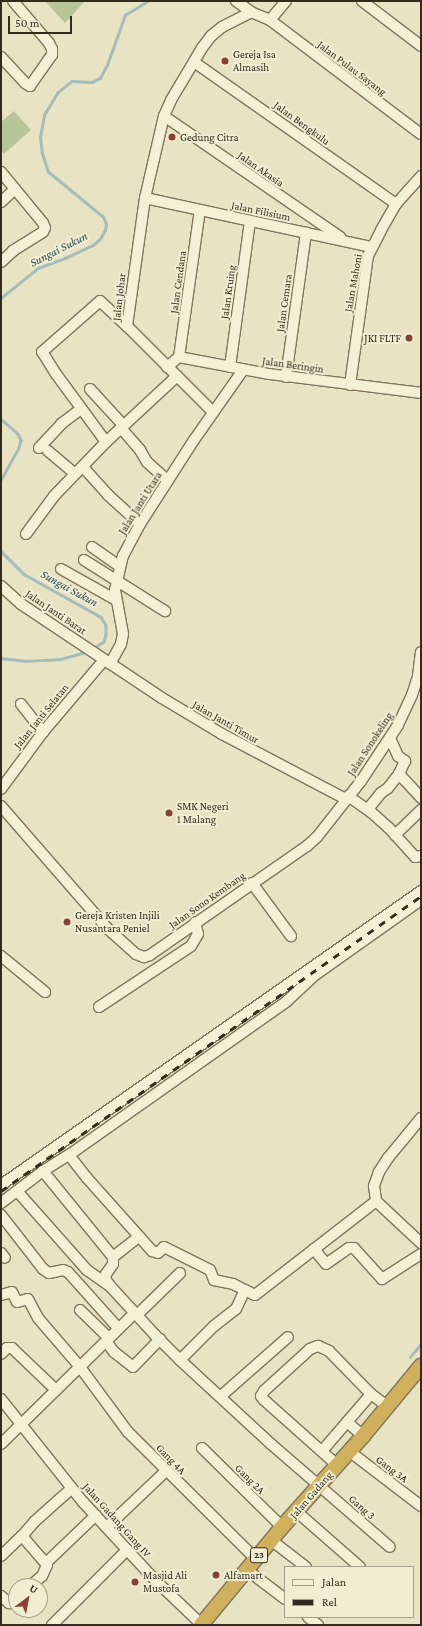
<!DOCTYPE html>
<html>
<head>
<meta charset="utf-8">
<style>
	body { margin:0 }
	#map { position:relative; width:422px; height:1626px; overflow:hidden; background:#e8e3c3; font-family:"Crimson Pro",serif }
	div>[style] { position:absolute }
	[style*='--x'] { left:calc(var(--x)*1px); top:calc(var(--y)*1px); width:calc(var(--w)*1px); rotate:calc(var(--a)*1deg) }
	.green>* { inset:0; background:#b8c598 }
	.stream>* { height:2.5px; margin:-1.25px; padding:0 1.25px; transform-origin:1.25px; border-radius:1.25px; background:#a5bcb9 }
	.roads { filter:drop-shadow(1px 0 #80755c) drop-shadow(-1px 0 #80755c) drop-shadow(0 1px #80755c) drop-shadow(0 -1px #80755c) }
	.minor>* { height:10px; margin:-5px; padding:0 5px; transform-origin:5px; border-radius:5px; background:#f4f0d5 }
	.highway>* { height:14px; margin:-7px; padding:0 7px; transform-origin:7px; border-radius:7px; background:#ceb05d }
	.rail>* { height:2.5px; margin-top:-1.25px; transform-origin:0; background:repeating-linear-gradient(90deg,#322b1e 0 7px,transparent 0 14px) }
	.dots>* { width:11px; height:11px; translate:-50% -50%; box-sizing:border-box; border:2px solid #f0edd2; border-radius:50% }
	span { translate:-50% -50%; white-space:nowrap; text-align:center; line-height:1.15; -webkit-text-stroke:4px #f0edd2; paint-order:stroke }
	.shield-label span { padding:1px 3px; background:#f0edd2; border:1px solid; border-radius:3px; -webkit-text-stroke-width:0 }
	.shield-label { font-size:10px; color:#322b1e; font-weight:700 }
	.poi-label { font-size:11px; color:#322b1e }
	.left { translate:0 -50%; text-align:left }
	.right { translate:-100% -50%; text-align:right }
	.street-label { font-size:11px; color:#322b1e }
	.water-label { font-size:12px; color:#2f4c50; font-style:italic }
	.frame { position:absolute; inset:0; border:2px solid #322b1e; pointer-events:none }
	.legend { position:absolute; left:284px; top:1566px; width:130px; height:52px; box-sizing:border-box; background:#f0edd2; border:1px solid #a49f8a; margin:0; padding:5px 7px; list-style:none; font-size:12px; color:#322b1e }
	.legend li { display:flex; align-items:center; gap:8px; height:20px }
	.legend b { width:20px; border:1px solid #a49f8a }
	.north { position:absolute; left:8px; top:1578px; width:40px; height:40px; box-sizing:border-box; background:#f0edd2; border:1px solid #a49f8a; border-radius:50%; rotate:32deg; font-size:11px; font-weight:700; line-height:16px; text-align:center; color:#322b1e }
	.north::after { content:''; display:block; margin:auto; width:14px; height:18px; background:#884133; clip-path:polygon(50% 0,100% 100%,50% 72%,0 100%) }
	.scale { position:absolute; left:8px; top:16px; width:64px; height:18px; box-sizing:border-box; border:2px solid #322b1e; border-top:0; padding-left:5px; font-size:12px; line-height:14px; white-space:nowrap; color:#322b1e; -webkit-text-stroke:3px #f0edd2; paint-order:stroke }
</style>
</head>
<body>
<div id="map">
	<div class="green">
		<i style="clip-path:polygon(45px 1px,85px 1px,65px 23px)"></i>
		<i style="clip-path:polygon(14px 111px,31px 130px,4px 154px,1px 150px,1px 122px)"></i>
	</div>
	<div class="stream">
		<i style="--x:1;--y:298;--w:48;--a:-39"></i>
		<i style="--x:38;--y:268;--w:29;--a:-20"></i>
		<i style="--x:65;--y:258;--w:31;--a:-25"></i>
		<i style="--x:93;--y:245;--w:9;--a:-41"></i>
		<i style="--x:100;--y:239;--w:10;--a:-61"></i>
		<i style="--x:105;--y:230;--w:6;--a:-81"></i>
		<i style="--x:106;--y:224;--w:8;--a:-113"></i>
		<i style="--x:103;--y:217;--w:71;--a:-140.7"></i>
		<i style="--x:48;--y:172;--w:20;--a:-108"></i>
		<i style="--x:42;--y:153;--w:15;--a:-98"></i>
		<i style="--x:40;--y:138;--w:23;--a:-80"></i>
		<i style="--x:44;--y:115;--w:26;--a:-59"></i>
		<i style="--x:57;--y:93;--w:19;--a:-39"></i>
		<i style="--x:72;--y:81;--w:20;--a:3"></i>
		<i style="--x:92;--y:82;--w:9;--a:-27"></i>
		<i style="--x:100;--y:78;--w:15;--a:-62"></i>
		<i style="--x:107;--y:65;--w:53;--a:-70.2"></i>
		<i style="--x:125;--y:15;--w:26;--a:-32"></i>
		<i style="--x:1;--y:419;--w:23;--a:41"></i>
		<i style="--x:18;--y:434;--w:7;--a:63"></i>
		<i style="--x:21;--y:440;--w:8;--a:104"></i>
		<i style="--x:19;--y:448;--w:38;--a:119"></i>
		<i style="--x:1;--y:551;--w:33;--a:45"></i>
		<i style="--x:24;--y:574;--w:88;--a:29.2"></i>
		<i style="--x:101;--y:617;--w:9;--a:58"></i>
		<i style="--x:106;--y:625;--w:10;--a:90"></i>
		<i style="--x:106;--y:635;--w:7;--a:106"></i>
		<i style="--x:104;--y:642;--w:13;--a:148"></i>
		<i style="--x:1;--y:658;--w:23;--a:7"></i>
		<i style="--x:24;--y:661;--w:21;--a:-3"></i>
		<i style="--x:45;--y:660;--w:15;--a:-4"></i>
		<i style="--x:60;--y:659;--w:28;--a:-15"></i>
		<i style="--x:410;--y:1357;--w:17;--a:-50"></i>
	</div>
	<div class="roads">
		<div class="minor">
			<i style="--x:236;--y:1;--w:19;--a:36"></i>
			<i style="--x:362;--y:1;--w:74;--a:37.3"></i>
			<i style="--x:270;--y:20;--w:189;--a:37.1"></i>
			<i style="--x:1;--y:57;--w:35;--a:47"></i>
			<i style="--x:25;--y:83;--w:6;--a:31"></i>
			<i style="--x:30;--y:86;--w:38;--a:-55"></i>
			<i style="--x:52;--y:55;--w:6;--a:-90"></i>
			<i style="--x:52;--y:49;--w:7;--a:-117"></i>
			<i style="--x:49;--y:43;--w:55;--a:-130.6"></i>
			<i style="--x:194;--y:62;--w:247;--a:35.1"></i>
			<i style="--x:164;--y:116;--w:214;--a:34.5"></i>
			<i style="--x:1;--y:172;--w:66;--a:50.5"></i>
			<i style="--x:43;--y:223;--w:5;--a:68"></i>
			<i style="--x:45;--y:228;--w:4;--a:117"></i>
			<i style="--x:43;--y:232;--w:36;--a:148"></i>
			<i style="--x:13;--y:251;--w:16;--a:137"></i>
			<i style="--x:145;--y:198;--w:232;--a:12.2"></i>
			<i style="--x:1;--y:202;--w:19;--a:-43"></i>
			<i style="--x:179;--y:357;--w:148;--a:-81.9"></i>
			<i style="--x:167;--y:367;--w:16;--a:-40"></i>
			<i style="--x:179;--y:357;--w:92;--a:10.7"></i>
			<i style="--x:269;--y:374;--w:153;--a:7.1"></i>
			<i style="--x:230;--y:367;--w:147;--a:-82.2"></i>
			<i style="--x:286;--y:377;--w:146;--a:-82.1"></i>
			<i style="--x:350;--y:385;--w:130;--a:-82.1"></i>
			<i style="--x:368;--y:256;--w:29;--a:-63"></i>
			<i style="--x:381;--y:230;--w:30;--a:-60"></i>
			<i style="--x:396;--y:204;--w:38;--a:-48"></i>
			<i style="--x:90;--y:389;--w:50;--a:47.4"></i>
			<i style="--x:213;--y:412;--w:122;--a:-135"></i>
			<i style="--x:127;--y:326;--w:129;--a:-82"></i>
			<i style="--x:145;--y:198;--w:84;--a:-77"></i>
			<i style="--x:164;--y:116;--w:17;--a:-66"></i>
			<i style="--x:171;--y:100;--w:61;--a:-59.2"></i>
			<i style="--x:202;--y:48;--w:15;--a:-53"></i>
			<i style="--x:211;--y:36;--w:14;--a:-39"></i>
			<i style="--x:222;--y:27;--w:33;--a:-27"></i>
			<i style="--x:251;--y:12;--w:21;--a:23"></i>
			<i style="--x:270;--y:20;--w:25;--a:-50"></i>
			<i style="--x:121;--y:428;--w:29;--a:49"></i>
			<i style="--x:140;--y:450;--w:14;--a:60"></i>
			<i style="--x:147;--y:462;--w:28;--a:42"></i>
			<i style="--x:106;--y:442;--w:97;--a:-42.9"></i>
			<i style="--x:39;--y:448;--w:33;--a:-47"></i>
			<i style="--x:61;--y:424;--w:25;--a:-37"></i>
			<i style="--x:48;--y:451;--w:35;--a:40"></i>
			<i style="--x:83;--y:467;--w:38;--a:48"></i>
			<i style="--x:108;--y:495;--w:43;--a:42.2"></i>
			<i style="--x:26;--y:534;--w:47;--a:-53.6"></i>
			<i style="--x:54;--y:496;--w:75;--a:-46.1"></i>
			<i style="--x:106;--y:442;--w:84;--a:-126.3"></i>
			<i style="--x:56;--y:374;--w:26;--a:-122"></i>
			<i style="--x:42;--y:352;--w:77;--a:-41.3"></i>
			<i style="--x:100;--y:301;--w:37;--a:43"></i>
			<i style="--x:92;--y:547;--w:33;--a:35"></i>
			<i style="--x:84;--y:560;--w:96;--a:32.2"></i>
			<i style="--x:61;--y:569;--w:63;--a:29.4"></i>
			<i style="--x:1;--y:586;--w:27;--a:42"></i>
			<i style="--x:21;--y:604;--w:169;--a:33.7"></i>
			<i style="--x:162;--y:698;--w:70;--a:31"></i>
			<i style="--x:222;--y:734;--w:140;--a:27.7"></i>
			<i style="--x:110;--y:664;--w:23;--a:-61"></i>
			<i style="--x:121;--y:644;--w:10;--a:-79"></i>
			<i style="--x:123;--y:634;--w:45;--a:-100.3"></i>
			<i style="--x:115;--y:590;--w:35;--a:-77"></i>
			<i style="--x:123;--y:556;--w:36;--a:-62"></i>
			<i style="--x:140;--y:524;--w:100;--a:-57.3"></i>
			<i style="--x:194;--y:440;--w:85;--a:-55"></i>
			<i style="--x:21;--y:704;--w:36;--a:52"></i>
			<i style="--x:390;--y:738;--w:20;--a:66"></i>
			<i style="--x:398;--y:756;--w:9;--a:36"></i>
			<i style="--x:405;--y:761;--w:14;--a:115"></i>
			<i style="--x:1;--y:789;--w:71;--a:-53.6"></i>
			<i style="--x:43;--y:732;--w:94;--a:-49.7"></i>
			<i style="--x:348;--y:796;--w:28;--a:35"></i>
			<i style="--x:371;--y:812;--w:24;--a:42"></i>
			<i style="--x:389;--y:828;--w:39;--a:48"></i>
			<i style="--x:415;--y:857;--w:6;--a:-9"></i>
			<i style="--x:1;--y:806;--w:162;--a:49"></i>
			<i style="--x:107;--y:928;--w:39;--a:42"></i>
			<i style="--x:136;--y:954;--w:9;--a:21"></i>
			<i style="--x:144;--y:957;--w:6;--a:-18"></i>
			<i style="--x:150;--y:955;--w:191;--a:-34.8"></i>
			<i style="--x:307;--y:846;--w:13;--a:-42"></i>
			<i style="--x:317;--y:837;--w:71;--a:-51.8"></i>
			<i style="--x:361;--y:781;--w:67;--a:-56.5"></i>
			<i style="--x:398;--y:725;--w:33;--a:-65"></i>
			<i style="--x:412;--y:695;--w:20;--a:-72"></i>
			<i style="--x:418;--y:676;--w:24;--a:-83"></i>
			<i style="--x:368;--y:809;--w:21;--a:-51"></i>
			<i style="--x:381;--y:793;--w:9;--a:-36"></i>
			<i style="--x:388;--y:788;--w:18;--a:-52"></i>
			<i style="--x:399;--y:774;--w:33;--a:47"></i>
			<i style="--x:395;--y:835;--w:36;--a:-44"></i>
			<i style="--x:252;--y:883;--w:66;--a:53.7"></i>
			<i style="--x:1;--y:956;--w:57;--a:39.3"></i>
			<i style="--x:99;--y:1007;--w:110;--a:-33.5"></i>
			<i style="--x:191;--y:946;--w:14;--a:-60"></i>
			<i style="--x:198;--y:934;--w:12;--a:-104"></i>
			<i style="--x:421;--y:1118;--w:52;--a:129.5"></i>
			<i style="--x:388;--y:1158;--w:17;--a:123"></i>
			<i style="--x:379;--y:1172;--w:15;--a:110"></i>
			<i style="--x:374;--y:1186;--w:15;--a:82"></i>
			<i style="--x:376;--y:1201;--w:62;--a:43"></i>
			<i style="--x:69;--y:1155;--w:29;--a:52"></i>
			<i style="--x:87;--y:1178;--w:98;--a:48.3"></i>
			<i style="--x:152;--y:1251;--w:6;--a:18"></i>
			<i style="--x:158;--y:1253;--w:8;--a:-45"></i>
			<i style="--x:164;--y:1247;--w:51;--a:26.6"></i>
			<i style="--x:210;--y:1270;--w:11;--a:68"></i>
			<i style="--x:214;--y:1280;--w:19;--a:12"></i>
			<i style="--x:233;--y:1284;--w:13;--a:27"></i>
			<i style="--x:43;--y:1171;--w:111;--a:50.9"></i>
			<i style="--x:113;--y:1257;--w:33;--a:-38"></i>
			<i style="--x:1;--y:1185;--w:513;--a:-34.99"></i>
			<i style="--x:17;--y:1191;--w:106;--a:48.5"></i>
			<i style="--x:87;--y:1270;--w:28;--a:35"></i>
			<i style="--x:1;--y:1203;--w:53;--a:-37.3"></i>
			<i style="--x:43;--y:1171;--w:31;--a:-32"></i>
			<i style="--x:69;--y:1155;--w:267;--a:-35.2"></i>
			<i style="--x:287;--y:1001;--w:38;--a:-43"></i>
			<i style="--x:315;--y:975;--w:130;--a:-35.3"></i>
			<i style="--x:1;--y:1215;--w:68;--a:52.1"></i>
			<i style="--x:43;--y:1269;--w:7;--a:34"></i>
			<i style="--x:49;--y:1273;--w:14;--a:-12"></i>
			<i style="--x:63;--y:1270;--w:5;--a:22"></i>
			<i style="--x:68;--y:1272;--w:76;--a:48.2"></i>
			<i style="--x:314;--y:1249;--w:19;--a:51"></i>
			<i style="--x:326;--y:1264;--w:28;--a:-35"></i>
			<i style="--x:349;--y:1248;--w:5;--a:0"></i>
			<i style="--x:354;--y:1248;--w:42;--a:47.9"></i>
			<i style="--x:382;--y:1279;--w:46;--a:-32.7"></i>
			<i style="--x:1;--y:1253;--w:6;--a:51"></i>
			<i style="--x:113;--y:1257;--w:7;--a:90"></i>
			<i style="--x:113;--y:1264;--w:12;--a:125"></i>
			<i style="--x:106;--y:1274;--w:5;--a:101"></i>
			<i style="--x:105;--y:1279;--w:9;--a:54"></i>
			<i style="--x:110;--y:1286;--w:67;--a:47.4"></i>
			<i style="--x:155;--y:1335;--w:35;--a:45"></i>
			<i style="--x:180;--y:1360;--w:124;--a:42.7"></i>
			<i style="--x:271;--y:1444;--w:157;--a:40.9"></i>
			<i style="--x:1;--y:1295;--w:11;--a:-15"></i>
			<i style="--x:12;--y:1292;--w:11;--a:63"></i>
			<i style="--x:17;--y:1302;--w:11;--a:-15"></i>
			<i style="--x:28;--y:1299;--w:21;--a:62"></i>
			<i style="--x:38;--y:1318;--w:65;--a:49.4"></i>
			<i style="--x:80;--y:1367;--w:81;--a:53.6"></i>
			<i style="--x:128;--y:1432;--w:180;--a:44.8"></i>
			<i style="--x:80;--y:1310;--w:40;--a:44"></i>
			<i style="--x:137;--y:1315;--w:60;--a:-44.3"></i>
			<i style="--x:106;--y:1341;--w:14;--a:54"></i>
			<i style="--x:114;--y:1352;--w:24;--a:38"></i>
			<i style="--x:133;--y:1367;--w:39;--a:-46"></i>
			<i style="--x:1;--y:1354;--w:8;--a:-45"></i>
			<i style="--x:7;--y:1348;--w:5;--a:0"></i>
			<i style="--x:12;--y:1348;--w:61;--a:43.7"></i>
			<i style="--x:180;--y:1360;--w:48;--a:-45"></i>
			<i style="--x:214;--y:1326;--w:28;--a:-38"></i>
			<i style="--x:236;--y:1309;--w:21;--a:-65"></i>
			<i style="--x:245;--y:1290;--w:11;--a:27"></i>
			<i style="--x:255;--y:1295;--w:153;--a:-37.8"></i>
			<i style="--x:221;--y:1396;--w:89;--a:-41.4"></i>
			<i style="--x:1;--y:1399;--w:132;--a:51.5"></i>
			<i style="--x:83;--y:1502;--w:108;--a:47.3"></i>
			<i style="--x:156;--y:1581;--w:64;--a:43.7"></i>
			<i style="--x:347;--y:1422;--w:21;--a:41"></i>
			<i style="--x:1;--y:1444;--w:187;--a:-44.4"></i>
			<i style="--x:202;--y:1448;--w:112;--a:44.6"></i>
			<i style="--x:322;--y:1451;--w:75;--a:-49.3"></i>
			<i style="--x:349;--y:1451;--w:91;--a:37.4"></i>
			<i style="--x:337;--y:1465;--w:98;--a:-138.3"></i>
			<i style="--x:264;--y:1400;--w:5;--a:-127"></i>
			<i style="--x:261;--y:1396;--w:6;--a:-59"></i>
			<i style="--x:264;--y:1391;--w:62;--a:-42.4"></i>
			<i style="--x:310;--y:1349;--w:9;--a:-21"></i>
			<i style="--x:318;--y:1346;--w:12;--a:24"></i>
			<i style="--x:329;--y:1351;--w:60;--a:45.7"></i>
			<i style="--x:371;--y:1394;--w:20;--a:37"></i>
			<i style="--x:296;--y:1511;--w:85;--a:41.2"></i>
			<i style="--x:107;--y:1527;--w:81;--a:-43.5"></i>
			<i style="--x:22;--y:1536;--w:18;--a:-49"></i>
			<i style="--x:34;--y:1522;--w:51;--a:-41.8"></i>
			<i style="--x:271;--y:1540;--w:44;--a:37.6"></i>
			<i style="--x:1;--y:1556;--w:29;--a:-44"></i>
			<i style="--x:22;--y:1536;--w:38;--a:49"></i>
			<i style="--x:47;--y:1565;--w:12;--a:114"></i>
			<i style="--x:42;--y:1576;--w:16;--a:140"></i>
			<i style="--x:46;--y:1563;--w:69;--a:-43.8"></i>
			<i style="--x:247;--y:1570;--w:48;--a:37.3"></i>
			<i style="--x:1;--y:1596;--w:11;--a:41"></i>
			<i style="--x:9;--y:1603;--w:9;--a:-36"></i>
			<i style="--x:308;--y:1617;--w:13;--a:39"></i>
			<i style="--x:52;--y:1625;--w:106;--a:-45"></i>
		</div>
		<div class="highway">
			<i style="--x:201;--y:1625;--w:127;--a:-50.4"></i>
			<i style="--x:282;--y:1527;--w:122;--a:-48.3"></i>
			<i style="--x:363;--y:1436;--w:91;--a:-50.4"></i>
		</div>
	</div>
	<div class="rail">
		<i style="--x:1;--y:1191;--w:513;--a:-35.08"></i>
	</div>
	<div class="dots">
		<i style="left:225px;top:61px;background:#884133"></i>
		<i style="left:172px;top:137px;background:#884133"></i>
		<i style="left:409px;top:338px;background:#884133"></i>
		<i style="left:169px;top:813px;background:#884133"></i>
		<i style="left:67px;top:922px;background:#884133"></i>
		<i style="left:216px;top:1575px;background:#884133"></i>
		<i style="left:135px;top:1582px;background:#884133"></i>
	</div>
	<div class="shield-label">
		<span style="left:259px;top:1555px">23</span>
	</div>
	<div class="poi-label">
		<span class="left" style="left:233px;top:61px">Gereja Isa<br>Almasih</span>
		<span class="left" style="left:180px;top:137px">Gedung Citra</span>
		<span class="right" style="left:401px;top:338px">JKI FLTF</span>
		<span class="left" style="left:177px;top:813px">SMK Negeri<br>1 Malang</span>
		<span class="left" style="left:75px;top:922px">Gereja Kristen Injili<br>Nusantara Peniel</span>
		<span class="left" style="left:224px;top:1575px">Alfamart</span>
		<span class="left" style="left:143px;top:1582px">Masjid Ali<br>Mustofa</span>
	</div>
	<div class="street-label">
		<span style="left:352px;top:68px;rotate:37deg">Jalan Pulau Sayang</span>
		<span style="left:302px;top:123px;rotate:36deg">Jalan Bengkulu</span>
		<span style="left:261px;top:169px;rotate:35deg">Jalan Akasia</span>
		<span style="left:261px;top:211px;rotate:12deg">Jalan Filisium</span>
		<span style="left:178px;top:282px;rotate:-82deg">Jalan Cendana</span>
		<span style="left:353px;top:283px;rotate:-80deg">Jalan Mahoni</span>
		<span style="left:228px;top:292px;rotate:-82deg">Jalan Kruing</span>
		<span style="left:119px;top:297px;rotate:-83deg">Jalan Johar</span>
		<span style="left:284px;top:303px;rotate:-82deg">Jalan Cemara</span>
		<span style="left:293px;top:365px;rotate:8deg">Jalan Beringin</span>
		<span style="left:140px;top:503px;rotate:-58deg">Jalan Janti Utara</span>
		<span style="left:56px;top:612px;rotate:34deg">Jalan Janti Barat</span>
		<span style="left:41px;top:716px;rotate:-51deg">Jalan Janti Selatan</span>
		<span style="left:226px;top:722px;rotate:30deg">Jalan Janti Timur</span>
		<span style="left:370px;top:744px;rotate:-57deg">Jalan Sonokeling</span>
		<span style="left:207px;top:900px;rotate:-35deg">Jalan Sono Kembang</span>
		<span style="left:171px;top:1459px;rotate:46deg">Gang 4A</span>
		<span style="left:392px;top:1469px;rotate:37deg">Gang 3A</span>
		<span style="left:250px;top:1479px;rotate:45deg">Gang 2A</span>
		<span style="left:311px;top:1495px;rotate:-49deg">Jalan Gadang</span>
		<span style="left:362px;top:1507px;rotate:41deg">Gang 3</span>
		<span style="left:117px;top:1520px;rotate:48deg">Jalan Gadang Gang IV</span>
	</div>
	<div class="water-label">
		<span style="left:59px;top:250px;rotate:-27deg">Sungai Sukun</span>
		<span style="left:69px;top:589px;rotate:29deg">Sungai Sukun</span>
	</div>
	<div class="frame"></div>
	<ul class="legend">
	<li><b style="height:5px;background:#f4f0d5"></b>Jalan</li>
	<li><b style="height:5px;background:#322b1e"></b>Rel</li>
	</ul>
	<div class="north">U</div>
	<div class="scale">50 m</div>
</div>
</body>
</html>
